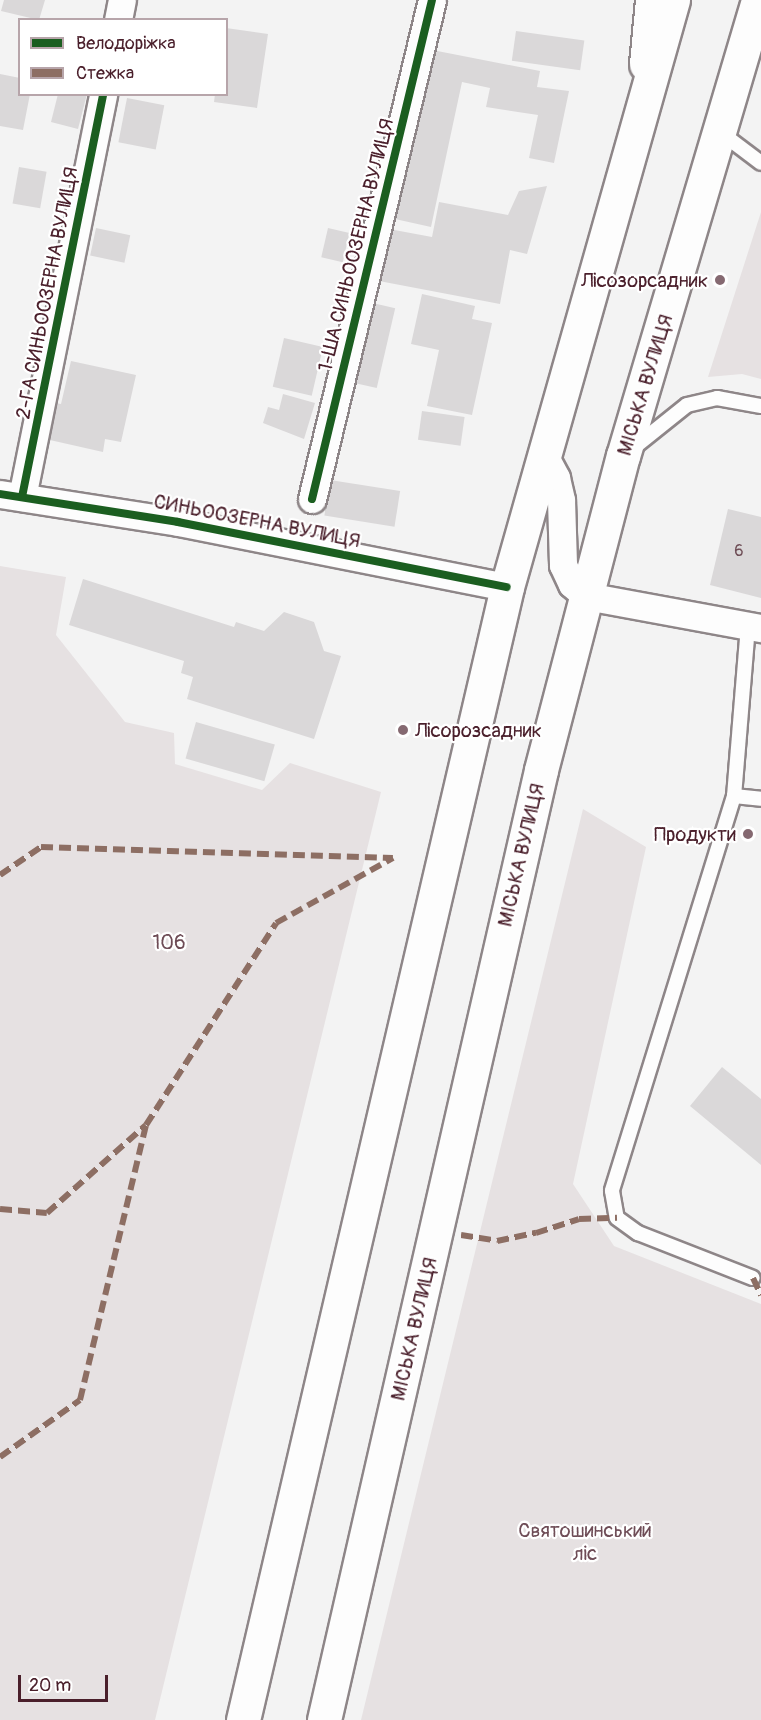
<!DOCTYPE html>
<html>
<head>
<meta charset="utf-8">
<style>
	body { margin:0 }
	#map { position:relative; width:761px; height:1720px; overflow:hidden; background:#f3f3f3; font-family:Pangolin,sans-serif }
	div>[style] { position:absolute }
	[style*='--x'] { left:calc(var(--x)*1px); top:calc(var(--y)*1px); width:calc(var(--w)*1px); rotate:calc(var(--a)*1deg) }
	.green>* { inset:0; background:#e6e1e2 }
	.building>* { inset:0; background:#dad8d9; transform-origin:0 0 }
	.roads { filter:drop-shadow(2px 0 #8e8688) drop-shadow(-2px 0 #8e8688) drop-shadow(0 2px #8e8688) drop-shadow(0 -2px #8e8688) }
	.lane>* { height:14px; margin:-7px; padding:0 7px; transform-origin:7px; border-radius:7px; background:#fdfdfd }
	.street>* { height:27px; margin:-13.5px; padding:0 13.5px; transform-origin:13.5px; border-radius:13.5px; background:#fdfdfd }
	.secondary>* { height:33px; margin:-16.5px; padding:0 16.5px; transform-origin:16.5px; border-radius:16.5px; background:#fdfdfd }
	.highway>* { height:33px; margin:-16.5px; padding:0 16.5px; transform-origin:16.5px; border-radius:16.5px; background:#fdfdfd }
	.quiet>* { height:6px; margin-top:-3px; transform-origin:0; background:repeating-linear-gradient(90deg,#8d6e63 0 12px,transparent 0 18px) }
	.cycleway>* { height:8px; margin:-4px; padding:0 4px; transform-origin:4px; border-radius:4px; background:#1b5e20 }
	.dots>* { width:16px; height:16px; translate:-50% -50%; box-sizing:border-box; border:3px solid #fff; border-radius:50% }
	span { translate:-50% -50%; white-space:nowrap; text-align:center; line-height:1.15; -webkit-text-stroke:4.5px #fff; paint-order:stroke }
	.number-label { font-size:16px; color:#6e4d56 }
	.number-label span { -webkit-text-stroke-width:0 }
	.street-label { font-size:20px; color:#4a1f2b }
	.poi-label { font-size:20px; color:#4a1f2b }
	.right { translate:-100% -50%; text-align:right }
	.left { translate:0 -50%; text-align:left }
	.park-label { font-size:20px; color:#6e4c56 }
	.legend { position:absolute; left:18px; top:18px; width:210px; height:78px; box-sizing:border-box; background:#fff; border:2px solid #b7a5aa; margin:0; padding:8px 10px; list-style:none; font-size:18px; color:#4a1f2b }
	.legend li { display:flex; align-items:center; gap:12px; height:30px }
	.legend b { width:30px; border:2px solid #b7a5aa }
	.scale { position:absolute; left:18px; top:1675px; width:90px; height:27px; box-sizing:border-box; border:3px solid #4a1f2b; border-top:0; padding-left:8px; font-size:18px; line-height:21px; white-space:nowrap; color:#4a1f2b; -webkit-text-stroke:4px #fff; paint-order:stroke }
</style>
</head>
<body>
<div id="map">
	<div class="green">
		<i style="clip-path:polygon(761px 212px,761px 379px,742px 374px,708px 377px)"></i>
		<i style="clip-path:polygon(0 566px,66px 577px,56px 635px,125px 722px,174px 733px,175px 764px,262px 790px,290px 763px,381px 792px,155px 1720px,0 1720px)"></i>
		<i style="clip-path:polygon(583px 809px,646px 847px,573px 1184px,614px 1246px,761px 1304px,761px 1720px,361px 1720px)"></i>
	</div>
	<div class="building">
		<i style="clip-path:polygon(4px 0,45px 0,39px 20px,1px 11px)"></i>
		<i style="clip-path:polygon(226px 28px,268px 34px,257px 108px,214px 102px,215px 94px,226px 94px)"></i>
		<i style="left:516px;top:31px;width:69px;height:30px;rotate:8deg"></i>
		<i style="clip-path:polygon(422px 48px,540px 71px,537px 87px,569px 91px,554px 163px,529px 158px,538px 115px,486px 107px,490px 88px,462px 82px,431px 227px,386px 217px)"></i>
		<i style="clip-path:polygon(0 74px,20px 78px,20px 94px,30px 94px,23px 130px,0 126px)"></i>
		<i style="clip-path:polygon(58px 94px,87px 94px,78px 129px,51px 122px)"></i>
		<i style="left:127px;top:98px;width:38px;height:45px;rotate:11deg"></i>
		<i style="left:19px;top:167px;width:28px;height:37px;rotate:10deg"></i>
		<i style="clip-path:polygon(547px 186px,527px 254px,510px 250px,500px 304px,379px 281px,389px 229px,432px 237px,439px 202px,508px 215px,519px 191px)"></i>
		<i style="left:96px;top:228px;width:35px;height:28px;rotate:12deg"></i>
		<i style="left:328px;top:228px;width:22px;height:30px;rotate:13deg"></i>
		<i style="clip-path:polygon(422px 294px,475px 306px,472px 319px,492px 323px,472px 415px,427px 406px,439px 350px,411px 344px)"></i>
		<i style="left:364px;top:301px;width:32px;height:82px;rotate:13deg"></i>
		<i style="left:284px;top:338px;width:40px;height:50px;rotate:13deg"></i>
		<i style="clip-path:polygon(71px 361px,136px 375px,121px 442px,105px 439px,103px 452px,41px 438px,49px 402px,61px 404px)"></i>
		<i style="clip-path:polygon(283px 394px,315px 403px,304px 439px,263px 423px,268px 407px,279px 410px)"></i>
		<i style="left:422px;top:411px;width:43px;height:29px;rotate:8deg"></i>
		<i style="left:330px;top:480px;width:71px;height:36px;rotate:9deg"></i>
		<i style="clip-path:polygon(728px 509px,761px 517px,761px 598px,710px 585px)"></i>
		<i style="clip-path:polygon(83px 579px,234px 627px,236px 622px,264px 631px,284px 612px,314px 622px,324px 651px,341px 656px,314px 739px,187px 699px,193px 677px,181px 673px,184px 661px,69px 625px)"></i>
		<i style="left:196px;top:722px;width:82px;height:38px;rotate:16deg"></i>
		<i style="clip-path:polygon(722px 1067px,761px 1099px,761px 1165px,690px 1106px)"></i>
	</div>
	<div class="roads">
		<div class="lane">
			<i style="--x:720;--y:132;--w:51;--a:37.1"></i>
			<i style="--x:632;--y:449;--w:70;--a:-38.7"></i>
			<i style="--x:687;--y:405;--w:31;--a:-13"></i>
			<i style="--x:717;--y:398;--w:45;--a:10.3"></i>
			<i style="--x:748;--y:626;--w:171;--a:94.7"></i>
			<i style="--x:734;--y:796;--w:413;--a:107.2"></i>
			<i style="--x:612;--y:1191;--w:27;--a:80"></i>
			<i style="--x:617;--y:1218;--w:26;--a:36"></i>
			<i style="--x:638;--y:1233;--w:123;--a:21.4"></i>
			<i style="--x:734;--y:796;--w:27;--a:6"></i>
		</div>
		<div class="street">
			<i style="--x:118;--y:20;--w:20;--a:-79"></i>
			<i style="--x:544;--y:455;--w:26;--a:62"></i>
			<i style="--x:556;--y:478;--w:23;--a:77"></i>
			<i style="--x:561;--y:500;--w:65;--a:88.2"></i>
			<i style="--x:563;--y:565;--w:21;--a:65"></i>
			<i style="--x:572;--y:584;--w:18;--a:41"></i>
			<i style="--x:586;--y:596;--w:178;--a:10.4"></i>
			<i style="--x:0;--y:494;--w:180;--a:8.9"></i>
			<i style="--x:178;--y:522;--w:335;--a:11.2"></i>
			<i style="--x:22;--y:497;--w:411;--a:-78.6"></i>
			<i style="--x:312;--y:499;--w:513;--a:-76.48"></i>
		</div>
		<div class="secondary">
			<i style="--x:646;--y:64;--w:64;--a:-84.6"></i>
		</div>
		<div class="highway">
			<i style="--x:243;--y:1720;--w:1163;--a:-76.88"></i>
			<i style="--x:507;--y:587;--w:610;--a:-74.21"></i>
			<i style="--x:324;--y:1720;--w:974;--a:-77.13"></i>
			<i style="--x:541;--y:770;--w:325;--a:-75.4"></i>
			<i style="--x:623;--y:456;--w:476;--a:-73.5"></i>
		</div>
	</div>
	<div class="quiet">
		<i style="--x:0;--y:875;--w:50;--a:-34.3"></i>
		<i style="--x:41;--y:847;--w:352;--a:1.8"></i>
		<i style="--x:0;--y:1209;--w:47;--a:4.9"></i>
		<i style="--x:47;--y:1213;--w:132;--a:-41.6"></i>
		<i style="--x:146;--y:1125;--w:240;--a:-57.2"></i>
		<i style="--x:276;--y:923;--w:134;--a:-29.1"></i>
		<i style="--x:461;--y:1235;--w:36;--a:9"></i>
		<i style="--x:497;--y:1241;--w:40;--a:-12"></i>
		<i style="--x:536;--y:1233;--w:45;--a:-18"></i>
		<i style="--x:579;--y:1219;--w:38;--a:-2"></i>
		<i style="--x:753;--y:1278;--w:19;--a:65"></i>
		<i style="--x:0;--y:1457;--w:98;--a:-35.5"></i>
		<i style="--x:80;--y:1400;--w:283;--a:-76.5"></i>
	</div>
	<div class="cycleway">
		<i style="--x:0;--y:494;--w:180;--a:8.9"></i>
		<i style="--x:178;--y:522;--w:335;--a:11.2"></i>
		<i style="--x:22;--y:497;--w:411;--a:-78.6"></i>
		<i style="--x:312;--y:499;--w:513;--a:-76.48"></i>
	</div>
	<div class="dots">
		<i style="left:720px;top:280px;background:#856971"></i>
		<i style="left:403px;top:730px;background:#856971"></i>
		<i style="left:748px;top:834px;background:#856971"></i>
	</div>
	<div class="number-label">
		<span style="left:739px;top:551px">6</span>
	</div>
	<div class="street-label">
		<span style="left:356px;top:245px;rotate:-76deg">1-ША СИНЬООЗЕРНА ВУЛИЦЯ</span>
		<span style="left:47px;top:293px;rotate:-79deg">2-ГА СИНЬООЗЕРНА ВУЛИЦЯ</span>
		<span style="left:645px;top:385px;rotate:-73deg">МІСЬКА ВУЛИЦЯ</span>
		<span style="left:257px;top:521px;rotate:11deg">СИНЬООЗЕРНА ВУЛИЦЯ</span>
		<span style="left:521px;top:855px;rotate:-77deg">МІСЬКА ВУЛИЦЯ</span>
		<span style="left:414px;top:1329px;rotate:-77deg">МІСЬКА ВУЛИЦЯ</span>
	</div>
	<div class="poi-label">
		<span class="right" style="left:708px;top:280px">Лісозорсадник</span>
		<span class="left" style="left:415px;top:730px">Лісорозсадник</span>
		<span class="right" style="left:736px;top:834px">Продукти</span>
	</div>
	<div class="park-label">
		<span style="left:169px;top:942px">106</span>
		<span style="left:585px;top:1542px">Святошинський<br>ліс</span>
	</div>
	<ul class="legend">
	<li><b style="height:8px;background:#1b5e20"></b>Велодоріжка</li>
	<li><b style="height:8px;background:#8d6e63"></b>Стежка</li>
	</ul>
	<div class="scale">20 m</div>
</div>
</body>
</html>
